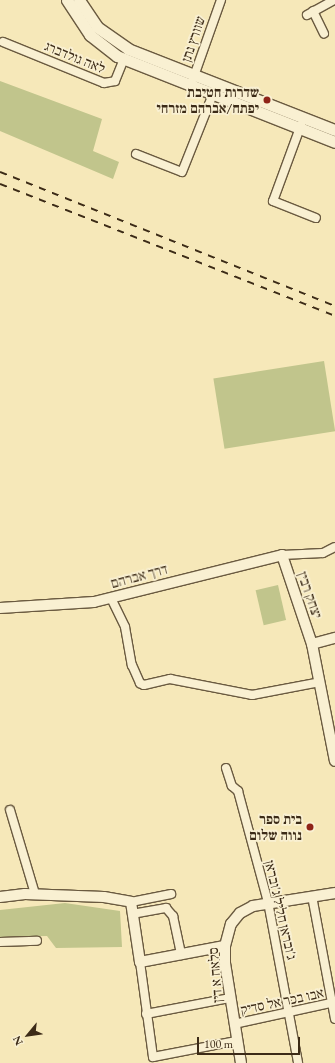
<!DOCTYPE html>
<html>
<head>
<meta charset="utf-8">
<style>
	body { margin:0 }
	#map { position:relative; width:335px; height:1063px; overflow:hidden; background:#f6e8b9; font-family:"EB Garamond","Frank Ruhl Libre",serif }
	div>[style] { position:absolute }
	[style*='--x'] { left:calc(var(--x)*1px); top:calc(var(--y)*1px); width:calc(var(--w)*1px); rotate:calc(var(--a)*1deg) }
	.green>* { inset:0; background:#c1c58c; transform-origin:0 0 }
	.roads { filter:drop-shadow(1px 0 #6a5a40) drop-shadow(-1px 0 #6a5a40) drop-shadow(0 1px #6a5a40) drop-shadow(0 -1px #6a5a40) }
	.minor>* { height:8px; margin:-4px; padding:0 4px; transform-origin:4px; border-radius:4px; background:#f9f0d2 }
	.tertiary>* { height:10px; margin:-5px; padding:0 5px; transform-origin:5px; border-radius:5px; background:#f9f0d2 }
	.secondary>* { height:11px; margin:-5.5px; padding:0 5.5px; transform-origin:5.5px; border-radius:5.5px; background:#f9f0d2 }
	.rail>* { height:2px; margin-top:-1px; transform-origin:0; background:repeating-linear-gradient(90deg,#3c2b17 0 7px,transparent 0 14px) }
	.dots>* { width:11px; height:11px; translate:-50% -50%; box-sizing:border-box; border:2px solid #f9f0d2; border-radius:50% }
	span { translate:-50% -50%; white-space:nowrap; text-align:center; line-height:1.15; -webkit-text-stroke:3.5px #f9f0d2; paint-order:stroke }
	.street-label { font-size:14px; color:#3c2b17 }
	.poi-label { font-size:14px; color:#3c2b17; font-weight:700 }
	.right { translate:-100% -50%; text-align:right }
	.north { position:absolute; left:8px; top:1015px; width:40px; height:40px; -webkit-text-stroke:3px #f9f0d2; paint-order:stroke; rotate:241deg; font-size:11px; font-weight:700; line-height:16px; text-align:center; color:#3c2b17 }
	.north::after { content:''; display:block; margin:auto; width:14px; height:18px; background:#3c2b17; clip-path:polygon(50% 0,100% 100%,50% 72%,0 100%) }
	.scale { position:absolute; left:197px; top:1037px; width:103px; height:18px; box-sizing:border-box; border:2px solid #3c2b17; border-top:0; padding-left:5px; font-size:12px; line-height:14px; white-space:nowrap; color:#3c2b17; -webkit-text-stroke:3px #f9f0d2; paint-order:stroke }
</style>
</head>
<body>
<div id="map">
	<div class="green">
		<i style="clip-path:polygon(0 81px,102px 119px,93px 151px,119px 162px,113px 179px,0 131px)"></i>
		<i style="left:324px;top:361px;width:71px;height:112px;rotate:81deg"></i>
		<i style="left:278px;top:585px;width:36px;height:23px;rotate:77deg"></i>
		<i style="clip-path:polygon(65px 903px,120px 911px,122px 947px,56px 948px,47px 936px,0 937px,0 910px)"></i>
	</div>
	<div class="roads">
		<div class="minor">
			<i style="--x:313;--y:11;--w:25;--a:64"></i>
			<i style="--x:307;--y:15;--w:31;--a:-29"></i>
			<i style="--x:3;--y:42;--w:109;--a:22.1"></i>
			<i style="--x:104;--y:83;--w:11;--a:-10"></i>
			<i style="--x:115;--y:81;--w:24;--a:-68"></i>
			<i style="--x:193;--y:79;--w:84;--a:-70.5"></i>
			<i style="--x:301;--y:125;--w:81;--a:110.2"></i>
			<i style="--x:273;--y:201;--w:46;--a:21.6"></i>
			<i style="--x:136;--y:154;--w:49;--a:21.4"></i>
			<i style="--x:182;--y:172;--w:84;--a:-68.3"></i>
			<i style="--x:282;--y:555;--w:41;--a:-2.8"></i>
			<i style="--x:323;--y:553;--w:13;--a:-27"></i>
			<i style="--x:111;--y:598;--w:32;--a:64"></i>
			<i style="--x:125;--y:627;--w:39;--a:80"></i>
			<i style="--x:132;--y:665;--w:20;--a:66"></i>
			<i style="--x:140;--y:683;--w:4;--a:27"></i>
			<i style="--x:144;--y:685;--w:27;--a:-13"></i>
			<i style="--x:170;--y:679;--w:84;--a:11"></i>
			<i style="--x:252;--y:695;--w:69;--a:-10.8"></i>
			<i style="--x:226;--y:768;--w:19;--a:72"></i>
			<i style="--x:232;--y:786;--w:8;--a:40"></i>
			<i style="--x:238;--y:791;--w:115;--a:74.9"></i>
			<i style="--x:268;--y:902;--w:164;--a:79.4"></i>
			<i style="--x:10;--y:810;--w:88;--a:73.4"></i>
			<i style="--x:312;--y:896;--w:125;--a:79.4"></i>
			<i style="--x:131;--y:902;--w:41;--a:-11.3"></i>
			<i style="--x:132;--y:914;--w:35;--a:-10"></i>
			<i style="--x:166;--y:908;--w:11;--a:49"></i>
			<i style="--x:173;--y:916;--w:40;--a:78"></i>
			<i style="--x:0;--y:942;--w:37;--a:-2"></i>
			<i style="--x:140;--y:962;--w:96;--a:82.2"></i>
			<i style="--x:153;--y:1057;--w:85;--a:-10.9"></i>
			<i style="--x:146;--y:1014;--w:86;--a:-10.8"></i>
			<i style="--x:234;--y:1024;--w:103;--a:-12.3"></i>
		</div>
		<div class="tertiary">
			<i style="--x:0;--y:608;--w:94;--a:-3.7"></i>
			<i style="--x:94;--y:602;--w:194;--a:-14"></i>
			<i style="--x:282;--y:555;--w:94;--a:71.4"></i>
			<i style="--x:312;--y:644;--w:119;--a:78.9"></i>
			<i style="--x:312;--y:644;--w:24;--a:-15"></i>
			<i style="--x:0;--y:897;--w:25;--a:-7"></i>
			<i style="--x:25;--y:894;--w:79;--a:2.2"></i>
			<i style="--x:104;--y:897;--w:27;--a:10"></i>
			<i style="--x:131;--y:902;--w:61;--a:81.5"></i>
			<i style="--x:140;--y:962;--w:86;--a:-10.7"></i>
			<i style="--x:241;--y:1063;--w:101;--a:-99.1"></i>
			<i style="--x:225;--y:963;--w:17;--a:-90"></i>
			<i style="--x:225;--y:946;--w:23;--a:-75"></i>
			<i style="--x:231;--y:924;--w:14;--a:-51"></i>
			<i style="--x:240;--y:913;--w:15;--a:-28"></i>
			<i style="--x:253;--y:906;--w:83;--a:-9"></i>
		</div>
		<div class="secondary">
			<i style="--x:67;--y:0;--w:42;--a:56.7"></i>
			<i style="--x:90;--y:35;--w:34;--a:38"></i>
			<i style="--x:117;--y:56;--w:234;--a:21.5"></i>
			<i style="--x:79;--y:0;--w:32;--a:56"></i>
			<i style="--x:97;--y:27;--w:38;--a:35"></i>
			<i style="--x:128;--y:49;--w:222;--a:21.4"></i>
		</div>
	</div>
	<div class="rail">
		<i style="--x:0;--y:172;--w:361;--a:21.8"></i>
		<i style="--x:0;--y:184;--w:360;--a:21.5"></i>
	</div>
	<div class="dots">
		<i style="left:267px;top:100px;background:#8f2418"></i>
		<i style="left:310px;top:827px;background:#8f2418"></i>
	</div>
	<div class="street-label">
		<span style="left:193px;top:39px;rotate:-71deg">שוורץ נתן</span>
		<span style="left:75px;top:57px;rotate:22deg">לאה גולדברג</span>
		<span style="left:139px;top:576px;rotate:-15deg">דרך אברהם</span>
		<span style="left:310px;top:595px;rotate:71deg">יצחק רבין</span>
		<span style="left:281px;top:910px;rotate:77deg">ג'ובראן חליל ג'ובראן</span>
		<span style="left:215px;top:975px;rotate:-95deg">סלאח א דין</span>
		<span style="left:282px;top:1001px;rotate:-12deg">אבו בכר אל סדיק</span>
	</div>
	<div class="poi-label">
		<span class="right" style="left:259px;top:100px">שדרות חטיבת<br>יפתח/אברהם מזרחי</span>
		<span class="right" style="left:302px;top:827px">בית ספר<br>נווה שלום</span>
	</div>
	<div class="north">N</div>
	<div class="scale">100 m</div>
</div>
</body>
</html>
